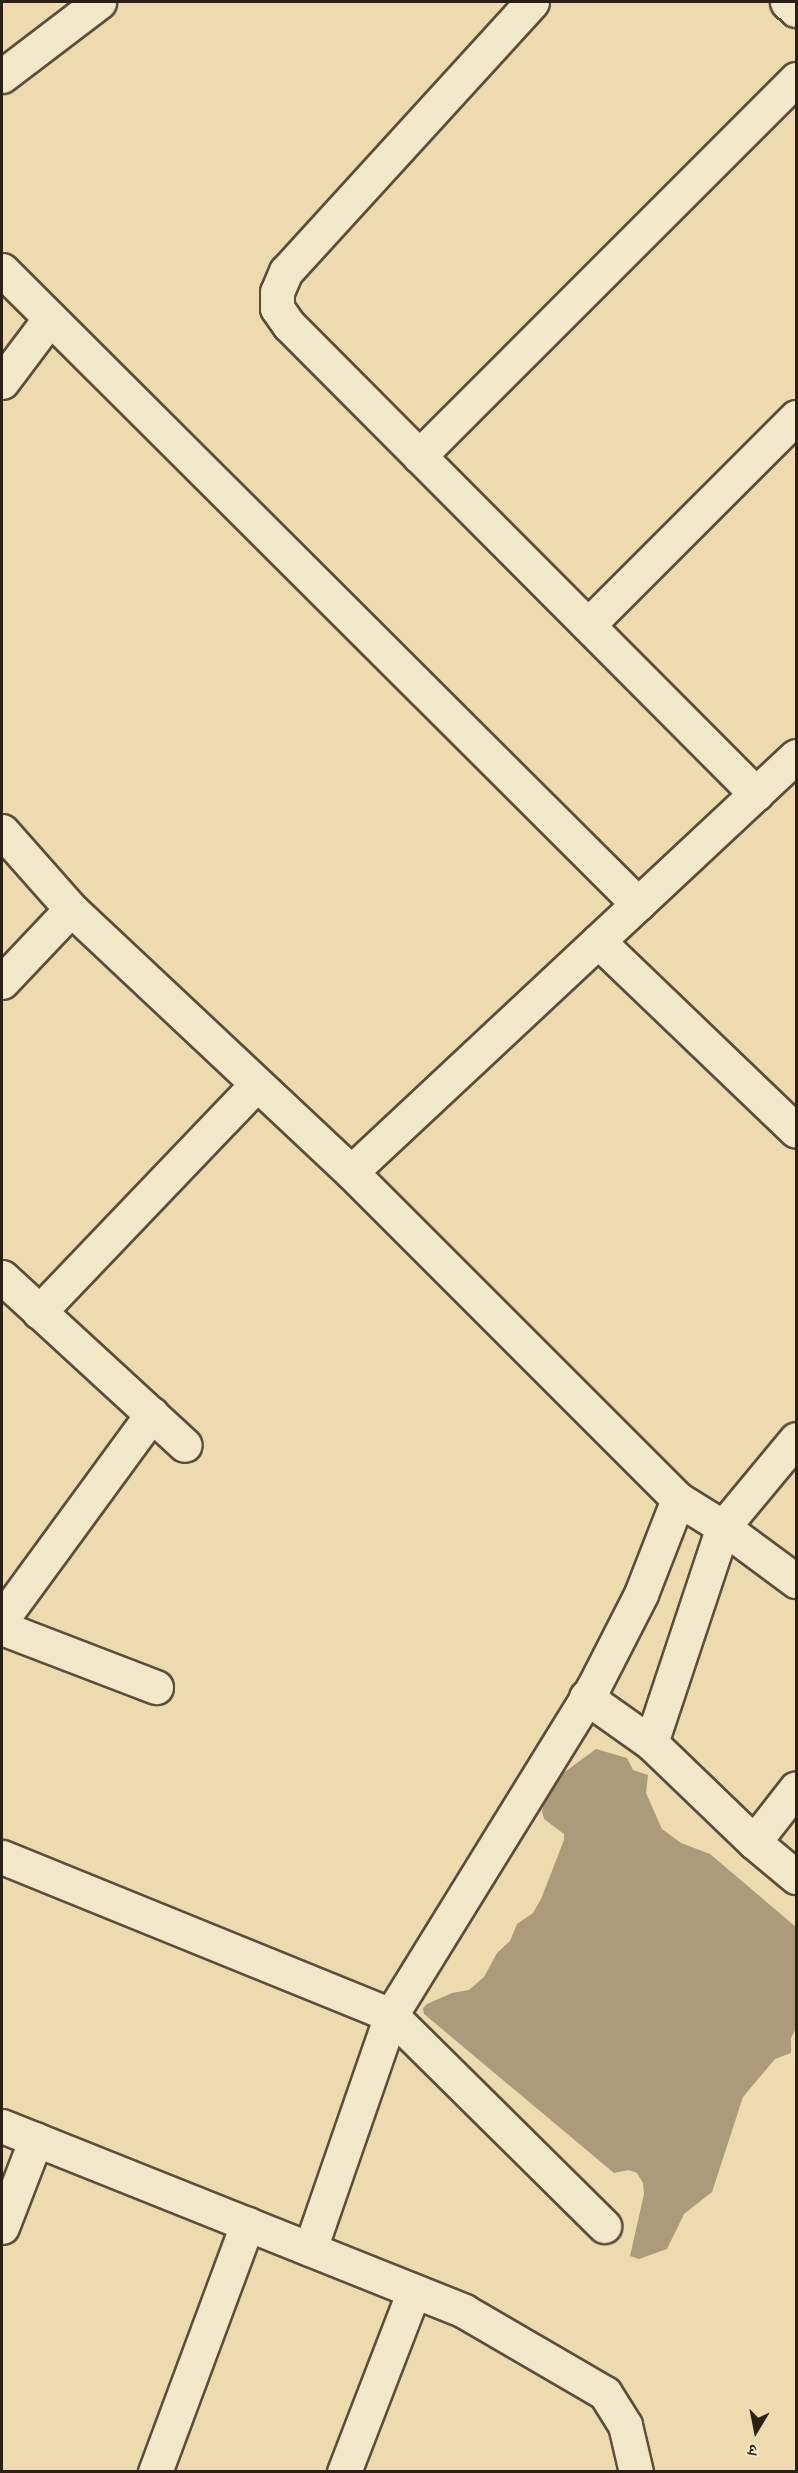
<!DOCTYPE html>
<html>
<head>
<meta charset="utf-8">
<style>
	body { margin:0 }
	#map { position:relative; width:798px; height:2473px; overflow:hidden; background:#eddaae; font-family:"IM FELL English","Noto Serif Devanagari",serif }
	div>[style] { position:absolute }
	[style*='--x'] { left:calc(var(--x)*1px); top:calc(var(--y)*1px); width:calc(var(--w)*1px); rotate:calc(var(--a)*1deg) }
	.water>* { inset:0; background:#ab9b7a }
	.roads { filter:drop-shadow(2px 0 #5b4e3b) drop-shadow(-2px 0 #5b4e3b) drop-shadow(0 2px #5b4e3b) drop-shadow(0 -2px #5b4e3b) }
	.minor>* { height:33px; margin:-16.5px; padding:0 16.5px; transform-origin:16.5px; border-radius:16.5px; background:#f3e7ca }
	span { translate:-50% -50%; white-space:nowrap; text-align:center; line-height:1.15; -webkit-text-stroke:5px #f3e7ca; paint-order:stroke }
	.frame { position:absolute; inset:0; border:3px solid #2a2015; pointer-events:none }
	.north { position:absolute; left:726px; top:2401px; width:60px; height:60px; -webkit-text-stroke:4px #f3e7ca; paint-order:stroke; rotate:190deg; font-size:16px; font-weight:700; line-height:24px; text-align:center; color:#2a2015 }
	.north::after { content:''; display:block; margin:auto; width:21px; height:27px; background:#2a2015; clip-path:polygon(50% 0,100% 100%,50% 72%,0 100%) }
</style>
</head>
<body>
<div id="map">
	<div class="water">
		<i style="clip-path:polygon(596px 1749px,627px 1758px,633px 1770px,648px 1775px,646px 1793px,662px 1829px,681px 1843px,710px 1854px,796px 1927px,796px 2028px,791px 2038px,791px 2053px,775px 2059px,743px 2097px,712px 2192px,684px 2214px,667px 2249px,639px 2259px,630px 2256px,644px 2194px,643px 2183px,637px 2173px,629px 2170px,614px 2173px,424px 2014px,423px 2008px,427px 2004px,452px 1993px,469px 1990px,484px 1977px,497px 1953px,510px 1941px,517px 1924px,533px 1913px,541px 1899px,564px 1840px,564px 1834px,544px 1819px,542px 1811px,547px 1793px,559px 1776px)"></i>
	</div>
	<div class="roads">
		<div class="minor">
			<i style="--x:532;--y:2;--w:365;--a:132.4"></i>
			<i style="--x:286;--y:271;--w:23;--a:113"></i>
			<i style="--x:277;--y:292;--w:16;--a:90"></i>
			<i style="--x:277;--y:308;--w:21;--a:55"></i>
			<i style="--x:289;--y:325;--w:662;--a:45.12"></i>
			<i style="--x:787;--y:2;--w:12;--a:42"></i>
			<i style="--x:2;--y:76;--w:122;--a:-37.3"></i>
			<i style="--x:2;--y:270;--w:898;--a:44.91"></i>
			<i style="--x:2;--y:382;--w:80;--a:-53.1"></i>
			<i style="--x:419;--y:456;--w:533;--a:-45"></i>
			<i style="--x:588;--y:625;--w:294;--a:-45"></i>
			<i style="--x:2;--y:831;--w:104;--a:48.5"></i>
			<i style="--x:71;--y:909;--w:384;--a:43.2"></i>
			<i style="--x:351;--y:1172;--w:462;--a:45"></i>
			<i style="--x:678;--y:1499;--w:53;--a:31.9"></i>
			<i style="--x:723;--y:1527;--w:91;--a:36.5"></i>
			<i style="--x:598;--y:941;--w:274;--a:43.8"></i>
			<i style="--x:2;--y:982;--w:100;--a:-46.6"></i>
			<i style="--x:351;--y:1172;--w:609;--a:-43.07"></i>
			<i style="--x:2;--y:1277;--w:248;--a:42.6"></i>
			<i style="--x:39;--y:1312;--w:315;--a:-46.3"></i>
			<i style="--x:2;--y:1619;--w:254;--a:-53.8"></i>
			<i style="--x:2;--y:1628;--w:165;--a:21"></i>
			<i style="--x:586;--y:1697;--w:80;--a:35.3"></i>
			<i style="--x:651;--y:1743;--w:143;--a:43.9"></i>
			<i style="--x:754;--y:1842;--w:55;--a:39.8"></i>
			<i style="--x:651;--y:1743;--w:228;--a:-71.6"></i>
			<i style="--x:723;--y:1527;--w:114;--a:-50.3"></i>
			<i style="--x:754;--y:1842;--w:68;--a:-52.1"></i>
			<i style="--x:2;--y:1857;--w:420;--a:22.1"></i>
			<i style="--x:391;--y:2015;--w:300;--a:44.7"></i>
			<i style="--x:2;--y:2126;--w:498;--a:21.8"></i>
			<i style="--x:464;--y:2311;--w:163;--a:30.2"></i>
			<i style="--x:605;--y:2393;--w:38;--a:58"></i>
			<i style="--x:625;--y:2425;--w:48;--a:76.8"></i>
			<i style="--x:2;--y:2227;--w:94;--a:-68.9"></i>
			<i style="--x:310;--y:2249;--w:248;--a:-70.9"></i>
			<i style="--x:391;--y:2015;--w:384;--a:-58.3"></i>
			<i style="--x:593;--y:1688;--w:106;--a:-62.9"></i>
			<i style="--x:641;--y:1594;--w:102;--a:-68.7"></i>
			<i style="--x:155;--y:2472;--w:265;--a:-69.6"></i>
			<i style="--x:344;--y:2472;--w:194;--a:-68.9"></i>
		</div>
	</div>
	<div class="frame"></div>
	<div class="north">उ</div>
</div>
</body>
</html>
